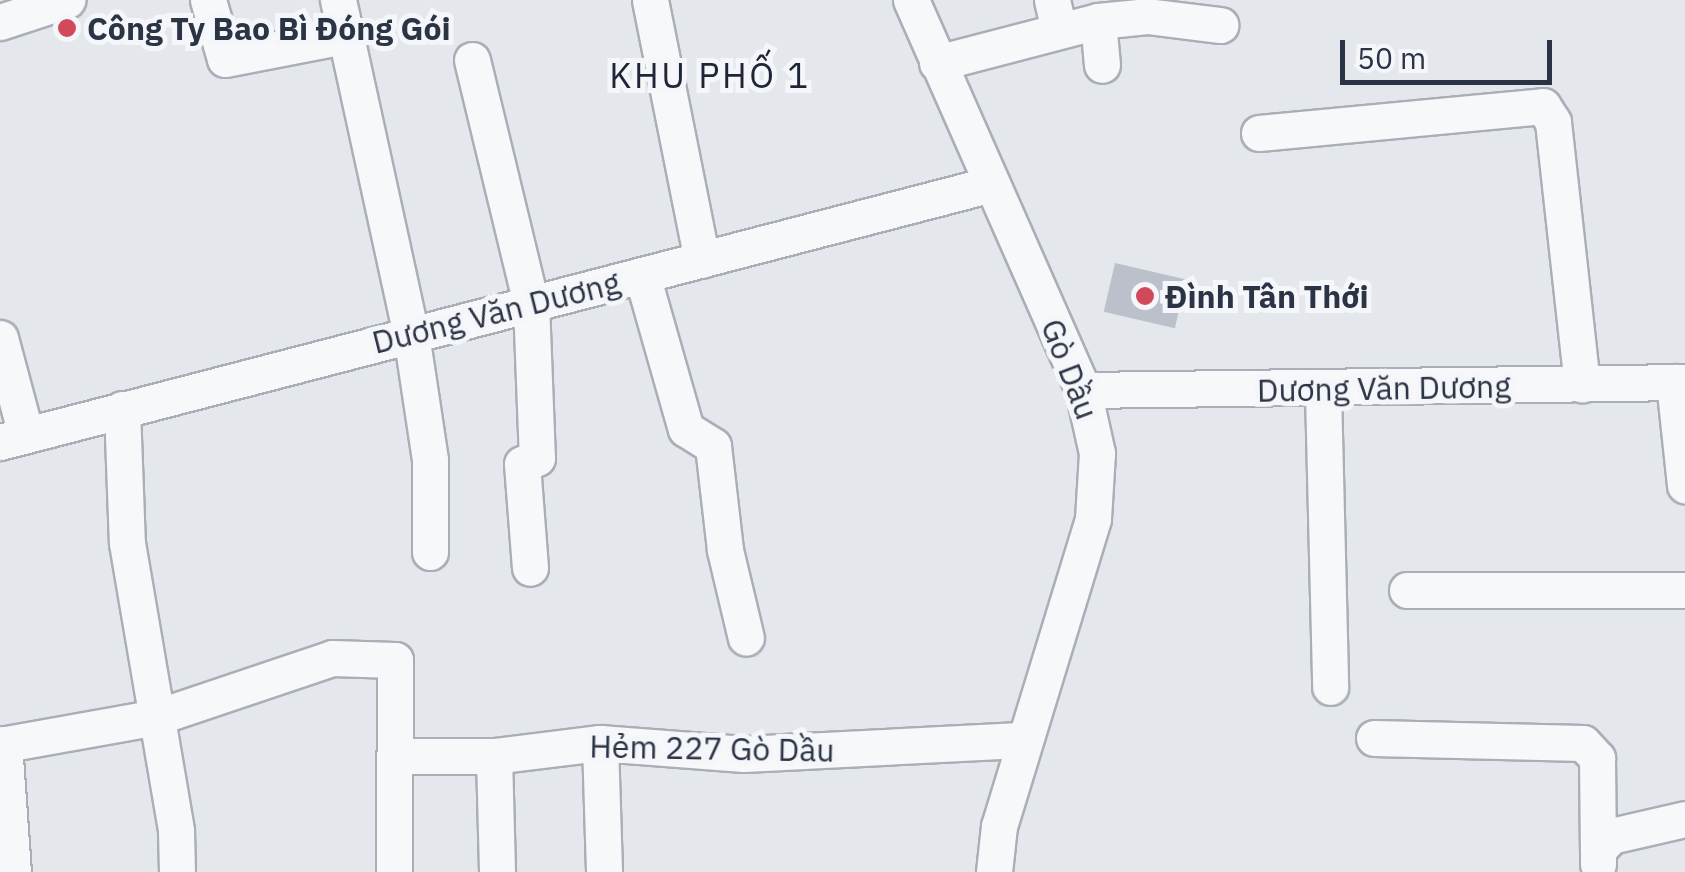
<!DOCTYPE html>
<html>
<head>
<meta charset="utf-8">
<style>
	body { margin:0 }
	#map { position:relative; width:1685px; height:872px; overflow:hidden; background:#e4e7ec; font-family:"IBM Plex Sans",sans-serif }
	div>[style] { position:absolute }
	[style*='--x'] { left:calc(var(--x)*1px); top:calc(var(--y)*1px); width:calc(var(--w)*1px); rotate:calc(var(--a)*1deg) }
	.building>* { inset:0; background:#bbc0ca; transform-origin:0 0 }
	.roads { filter:drop-shadow(2px 0 #a9aeb7) drop-shadow(-2px 0 #a9aeb7) drop-shadow(0 2px #a9aeb7) drop-shadow(0 -2px #a9aeb7) }
	.minor>* { height:35px; margin:-17.5px; padding:0 17.5px; transform-origin:17.5px; border-radius:17.5px; background:#f7f8fa }
	.dots>* { width:28px; height:28px; translate:-50% -50%; box-sizing:border-box; border:5px solid #f4f6f9; border-radius:50% }
	span { translate:-50% -50%; white-space:nowrap; text-align:center; line-height:1.15; -webkit-text-stroke:10px #f4f6f9; paint-order:stroke }
	.poi-label { font-size:32px; color:#2b3445; font-weight:700 }
	.left { translate:0 -50%; text-align:left }
	.street-label { font-size:32px; color:#2b3445 }
	.neighbourhood-label { font-size:35px; color:#1d2536; letter-spacing:2.5px }
	.scale { position:absolute; left:1340px; top:40px; width:212px; height:45px; box-sizing:border-box; border:5px solid #2b3445; border-top:0; padding-left:12px; font-size:30px; line-height:35px; white-space:nowrap; color:#2b3445; -webkit-text-stroke:8px #f4f6f9; paint-order:stroke }
</style>
</head>
<body>
<div id="map">
	<div class="building">
		<i style="left:1115px;top:263px;width:73px;height:50px;rotate:13deg"></i>
	</div>
	<div class="roads">
		<div class="minor">
			<i style="--x:208;--y:0;--w:61;--a:73.9"></i>
			<i style="--x:225;--y:59;--w:121;--a:-10.9"></i>
			<i style="--x:338;--y:0;--w:342;--a:77.7"></i>
			<i style="--x:411;--y:334;--w:127;--a:81.4"></i>
			<i style="--x:430;--y:460;--w:92;--a:90"></i>
			<i style="--x:650;--y:0;--w:265;--a:78.7"></i>
			<i style="--x:911;--y:0;--w:426;--a:66.2"></i>
			<i style="--x:1083;--y:390;--w:65;--a:77.5"></i>
			<i style="--x:1097;--y:453;--w:66;--a:93.5"></i>
			<i style="--x:1093;--y:519;--w:321;--a:107"></i>
			<i style="--x:999;--y:826;--w:46;--a:96.2"></i>
			<i style="--x:1052;--y:0;--w:31;--a:77"></i>
			<i style="--x:1098;--y:21;--w:44;--a:84.8"></i>
			<i style="--x:0;--y:22;--w:71;--a:-18.2"></i>
			<i style="--x:472;--y:60;--w:250;--a:76.4"></i>
			<i style="--x:531;--y:303;--w:155;--a:87.8"></i>
			<i style="--x:537;--y:458;--w:16;--a:158"></i>
			<i style="--x:522;--y:464;--w:104;--a:85.6"></i>
			<i style="--x:937;--y:63;--w:166;--a:-14.6"></i>
			<i style="--x:1098;--y:21;--w:49;--a:-5.8"></i>
			<i style="--x:1147;--y:16;--w:74;--a:7"></i>
			<i style="--x:1259;--y:133;--w:285;--a:-5.4"></i>
			<i style="--x:1543;--y:106;--w:19;--a:58"></i>
			<i style="--x:1553;--y:122;--w:264;--a:83.7"></i>
			<i style="--x:642;--y:275;--w:160;--a:74.1"></i>
			<i style="--x:686;--y:429;--w:32;--a:32"></i>
			<i style="--x:713;--y:446;--w:105;--a:83.4"></i>
			<i style="--x:725;--y:550;--w:90;--a:76.6"></i>
			<i style="--x:0;--y:338;--w:100;--a:75"></i>
			<i style="--x:1674;--y:382;--w:104;--a:83.9"></i>
			<i style="--x:1083;--y:390;--w:602;--a:-0.76"></i>
			<i style="--x:1323;--y:392;--w:295;--a:88.6"></i>
			<i style="--x:122;--y:409;--w:134;--a:87.9"></i>
			<i style="--x:127;--y:543;--w:292;--a:80.3"></i>
			<i style="--x:176;--y:831;--w:41;--a:88.6"></i>
			<i style="--x:0;--y:442;--w:1025;--a:-14.58"></i>
			<i style="--x:1407;--y:590;--w:278;--a:0"></i>
			<i style="--x:1374;--y:738;--w:209;--a:1.4"></i>
			<i style="--x:1583;--y:743;--w:21;--a:47"></i>
			<i style="--x:1597;--y:758;--w:92;--a:89.4"></i>
			<i style="--x:600;--y:743;--w:129;--a:88.2"></i>
			<i style="--x:4;--y:744;--w:128;--a:86"></i>
			<i style="--x:0;--y:745;--w:159;--a:-10.1"></i>
			<i style="--x:157;--y:717;--w:185;--a:-18.6"></i>
			<i style="--x:332;--y:658;--w:63;--a:1.8"></i>
			<i style="--x:395;--y:660;--w:212;--a:90.3"></i>
			<i style="--x:399;--y:756;--w:95;--a:0"></i>
			<i style="--x:494;--y:756;--w:107;--a:-7"></i>
			<i style="--x:600;--y:743;--w:144;--a:4.4"></i>
			<i style="--x:744;--y:754;--w:281;--a:-2.9"></i>
			<i style="--x:494;--y:756;--w:116;--a:88.5"></i>
			<i style="--x:1598;--y:864;--w:14;--a:-90"></i>
			<i style="--x:1598;--y:850;--w:19;--a:-47"></i>
			<i style="--x:1611;--y:836;--w:76;--a:-12.9"></i>
		</div>
	</div>
	<div class="dots">
		<i style="left:67px;top:28px;background:#d1495b"></i>
		<i style="left:1145px;top:296px;background:#d1495b"></i>
	</div>
	<div class="poi-label">
		<span class="left" style="left:87px;top:28px">Công Ty Bao Bì Đóng Gói</span>
		<span class="left" style="left:1165px;top:296px">Đình Tân Thới</span>
	</div>
	<div class="street-label">
		<span style="left:496px;top:312px;rotate:-14deg">Dương Văn Dương</span>
		<span style="left:1070px;top:369px;rotate:69deg">Gò Dầu</span>
		<span style="left:1384px;top:388px;rotate:-1deg">Dương Văn Dương</span>
		<span style="left:712px;top:748px;rotate:1deg">Hẻm 227 Gò Dầu</span>
	</div>
	<div class="neighbourhood-label">
		<span style="left:710px;top:75px">KHU PHỐ 1</span>
	</div>
	<div class="scale">50 m</div>
</div>
</body>
</html>
